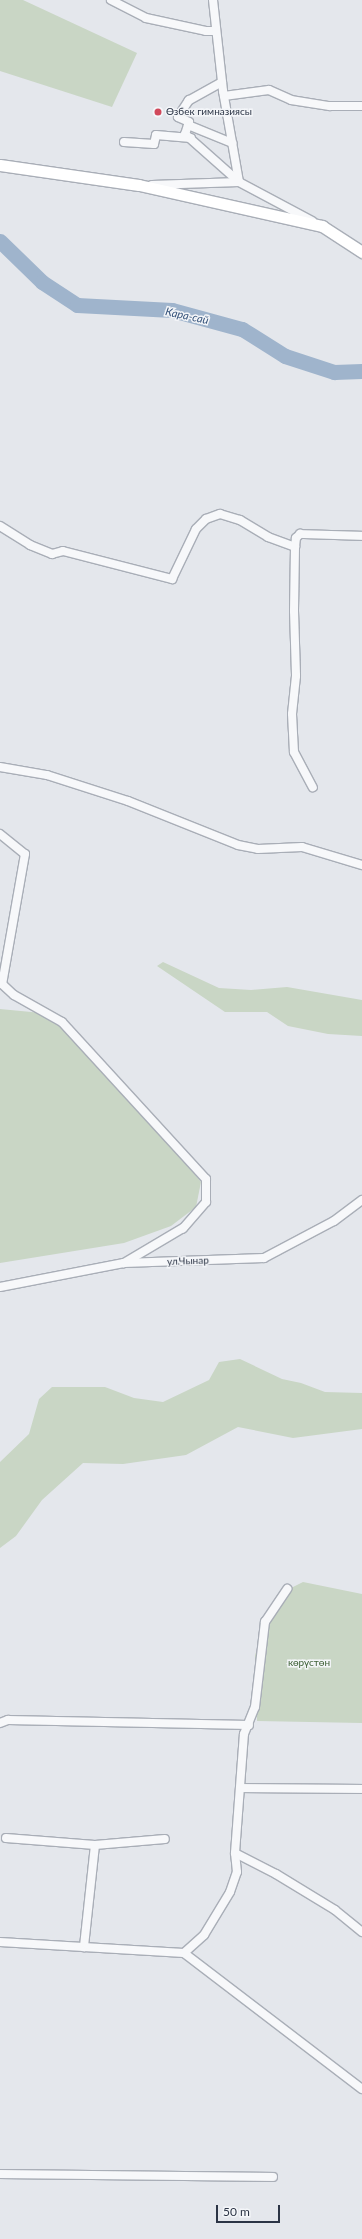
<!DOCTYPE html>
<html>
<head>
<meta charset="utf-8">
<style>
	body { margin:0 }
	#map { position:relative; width:362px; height:2239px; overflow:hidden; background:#e4e7ec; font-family:Lato,sans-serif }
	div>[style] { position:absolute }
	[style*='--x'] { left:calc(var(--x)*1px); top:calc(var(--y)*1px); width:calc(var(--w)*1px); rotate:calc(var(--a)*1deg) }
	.green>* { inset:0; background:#c9d6c5 }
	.river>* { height:15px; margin:-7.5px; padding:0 7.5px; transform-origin:7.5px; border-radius:7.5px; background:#9fb4cc }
	.roads { filter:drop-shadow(1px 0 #a9aeb7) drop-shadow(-1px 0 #a9aeb7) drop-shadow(0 1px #a9aeb7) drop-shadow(0 -1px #a9aeb7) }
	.minor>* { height:8px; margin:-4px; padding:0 4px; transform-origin:4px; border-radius:4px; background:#f7f8fa }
	.secondary>* { height:11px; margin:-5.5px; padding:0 5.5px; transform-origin:5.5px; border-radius:5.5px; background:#fff }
	.dots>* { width:11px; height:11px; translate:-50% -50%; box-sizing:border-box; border:2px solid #f4f6f9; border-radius:50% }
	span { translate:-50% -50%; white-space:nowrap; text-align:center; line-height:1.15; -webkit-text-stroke:3px #f4f6f9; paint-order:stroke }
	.poi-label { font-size:10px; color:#2b3445 }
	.left { translate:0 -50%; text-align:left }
	.street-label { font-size:10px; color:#2b3445 }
	.park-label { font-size:10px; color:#3f6138 }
	.water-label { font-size:11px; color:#34527a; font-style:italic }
	.scale { position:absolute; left:216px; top:2205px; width:64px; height:18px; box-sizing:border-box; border:2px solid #2b3445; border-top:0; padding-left:5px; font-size:12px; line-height:14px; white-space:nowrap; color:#2b3445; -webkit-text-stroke:3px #f4f6f9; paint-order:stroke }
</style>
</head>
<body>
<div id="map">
	<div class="green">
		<i style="clip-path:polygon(0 0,23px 0,137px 53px,112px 107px,0 71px)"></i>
		<i style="clip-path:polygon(163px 962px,219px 988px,251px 990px,287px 987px,362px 1000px,362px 1036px,328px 1034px,288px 1026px,267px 1012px,225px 1012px,157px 966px)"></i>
		<i style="clip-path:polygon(0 1009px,52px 1014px,133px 1099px,201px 1182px,196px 1207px,171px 1226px,124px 1243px,0 1263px)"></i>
		<i style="clip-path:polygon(240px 1359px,282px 1379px,301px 1383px,325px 1392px,362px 1393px,362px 1429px,293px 1438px,238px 1427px,186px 1455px,123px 1464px,83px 1463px,42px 1500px,16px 1536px,0 1548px,0 1462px,29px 1434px,39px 1399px,52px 1387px,105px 1387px,134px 1398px,163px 1402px,209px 1380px,219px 1362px)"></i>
		<i style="clip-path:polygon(303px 1582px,362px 1594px,362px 1723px,257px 1721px,255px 1655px,277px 1595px)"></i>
	</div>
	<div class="river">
		<i style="--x:0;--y:241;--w:59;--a:44.3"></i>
		<i style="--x:42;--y:282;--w:42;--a:33.3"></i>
		<i style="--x:77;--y:305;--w:95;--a:3"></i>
		<i style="--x:172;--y:310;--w:73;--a:15.2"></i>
		<i style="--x:242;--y:329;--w:51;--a:32.1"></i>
		<i style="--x:285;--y:356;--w:52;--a:18.1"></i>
		<i style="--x:334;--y:372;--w:28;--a:-2"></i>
	</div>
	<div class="roads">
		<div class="minor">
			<i style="--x:111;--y:0;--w:39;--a:27"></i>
			<i style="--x:146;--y:18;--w:61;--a:12.2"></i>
			<i style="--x:206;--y:31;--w:10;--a:0"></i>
			<i style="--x:213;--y:0;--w:92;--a:83.7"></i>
			<i style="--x:223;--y:91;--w:92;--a:80"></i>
			<i style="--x:222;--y:82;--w:38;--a:151"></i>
			<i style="--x:189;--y:100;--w:20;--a:123"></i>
			<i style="--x:178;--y:117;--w:12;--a:24"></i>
			<i style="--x:189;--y:122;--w:13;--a:108"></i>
			<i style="--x:185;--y:134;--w:72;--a:41.6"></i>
			<i style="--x:224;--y:96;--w:45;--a:-7.6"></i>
			<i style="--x:269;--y:90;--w:24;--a:24"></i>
			<i style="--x:291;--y:100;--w:39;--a:9"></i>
			<i style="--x:330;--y:106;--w:32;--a:0"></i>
			<i style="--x:188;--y:125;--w:48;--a:22.2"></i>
			<i style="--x:124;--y:142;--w:30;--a:4"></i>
			<i style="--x:154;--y:144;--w:9;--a:-77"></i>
			<i style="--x:156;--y:135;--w:35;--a:5"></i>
			<i style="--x:152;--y:185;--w:87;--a:-2"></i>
			<i style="--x:239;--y:182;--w:83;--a:28.1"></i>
			<i style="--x:0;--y:526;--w:36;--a:32"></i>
			<i style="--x:30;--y:545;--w:24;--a:22"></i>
			<i style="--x:52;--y:554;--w:11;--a:-15"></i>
			<i style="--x:63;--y:551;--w:113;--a:14.4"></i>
			<i style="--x:172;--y:579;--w:55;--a:-64.4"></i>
			<i style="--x:196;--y:529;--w:14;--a:-45"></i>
			<i style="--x:206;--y:519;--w:15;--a:-20"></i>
			<i style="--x:220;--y:514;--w:21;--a:17"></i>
			<i style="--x:240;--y:520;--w:33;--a:31"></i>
			<i style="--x:268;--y:537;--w:29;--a:20"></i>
			<i style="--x:295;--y:547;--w:64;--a:90.9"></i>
			<i style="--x:294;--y:611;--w:65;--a:88.2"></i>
			<i style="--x:296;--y:676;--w:38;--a:96"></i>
			<i style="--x:292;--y:714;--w:38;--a:87"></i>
			<i style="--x:294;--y:752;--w:40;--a:62"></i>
			<i style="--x:295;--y:547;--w:9;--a:-84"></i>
			<i style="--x:296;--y:538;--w:6;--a:-45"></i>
			<i style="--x:300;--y:534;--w:62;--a:1.8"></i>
			<i style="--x:0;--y:767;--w:48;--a:9.7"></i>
			<i style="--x:47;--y:775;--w:85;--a:17.8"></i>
			<i style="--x:128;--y:801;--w:118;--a:21.8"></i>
			<i style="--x:238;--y:845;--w:20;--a:11"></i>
			<i style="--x:258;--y:849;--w:44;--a:-2.6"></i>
			<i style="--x:302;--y:847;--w:63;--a:16.7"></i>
			<i style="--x:0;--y:834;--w:32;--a:39"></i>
			<i style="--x:25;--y:854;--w:132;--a:100"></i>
			<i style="--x:2;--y:984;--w:16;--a:43"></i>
			<i style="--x:14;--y:995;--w:55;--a:29.4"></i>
			<i style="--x:62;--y:1022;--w:213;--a:47.5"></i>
			<i style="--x:206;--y:1179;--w:23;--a:90"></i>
			<i style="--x:206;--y:1202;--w:35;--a:131"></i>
			<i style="--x:183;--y:1228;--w:69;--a:149.3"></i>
			<i style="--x:0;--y:1287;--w:126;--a:-11"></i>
			<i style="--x:124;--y:1263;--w:140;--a:-2"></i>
			<i style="--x:264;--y:1258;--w:79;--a:-27.9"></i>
			<i style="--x:334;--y:1221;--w:35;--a:-37"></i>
			<i style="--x:0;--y:1723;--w:9;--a:-21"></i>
			<i style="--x:8;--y:1720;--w:241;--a:1.2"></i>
			<i style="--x:241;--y:1788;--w:121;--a:0.5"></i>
			<i style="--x:6;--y:1838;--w:89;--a:4.5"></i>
			<i style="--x:95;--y:1845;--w:103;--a:96.2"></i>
			<i style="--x:95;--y:1845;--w:70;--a:-4.9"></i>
			<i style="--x:235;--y:1853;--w:46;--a:27.1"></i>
			<i style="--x:276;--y:1874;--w:69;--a:31.4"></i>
			<i style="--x:335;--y:1910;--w:35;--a:39"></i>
			<i style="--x:0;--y:1942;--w:184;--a:3.4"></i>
			<i style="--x:184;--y:1953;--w:224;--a:37.4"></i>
			<i style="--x:184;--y:1953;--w:27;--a:-42"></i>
			<i style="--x:204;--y:1935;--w:50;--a:-58.8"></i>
			<i style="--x:230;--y:1892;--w:21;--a:-71"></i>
			<i style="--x:237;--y:1872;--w:19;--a:-96"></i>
			<i style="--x:235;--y:1853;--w:119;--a:-85.7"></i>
			<i style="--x:244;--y:1734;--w:29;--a:-68"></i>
			<i style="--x:255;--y:1707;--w:86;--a:-83.3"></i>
			<i style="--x:265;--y:1622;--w:40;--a:-56"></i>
			<i style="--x:0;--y:2174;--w:273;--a:0.6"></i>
		</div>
		<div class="secondary">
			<i style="--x:0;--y:165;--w:140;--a:8.2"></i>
			<i style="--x:139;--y:185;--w:188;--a:12.6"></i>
			<i style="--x:322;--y:226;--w:48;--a:33"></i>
		</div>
	</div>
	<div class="dots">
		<i style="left:158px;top:112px;background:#d1495b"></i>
	</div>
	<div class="poi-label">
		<span class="left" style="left:166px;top:112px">Өзбек гимназиясы</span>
	</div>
	<div class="street-label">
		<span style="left:188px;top:1261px;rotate:-2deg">ул.Чынар</span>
	</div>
	<div class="park-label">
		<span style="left:309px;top:1663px">көрүстөн</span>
	</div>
	<div class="water-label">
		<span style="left:187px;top:316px;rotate:12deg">Кара-сай</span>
	</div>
	<div class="scale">50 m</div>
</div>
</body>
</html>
